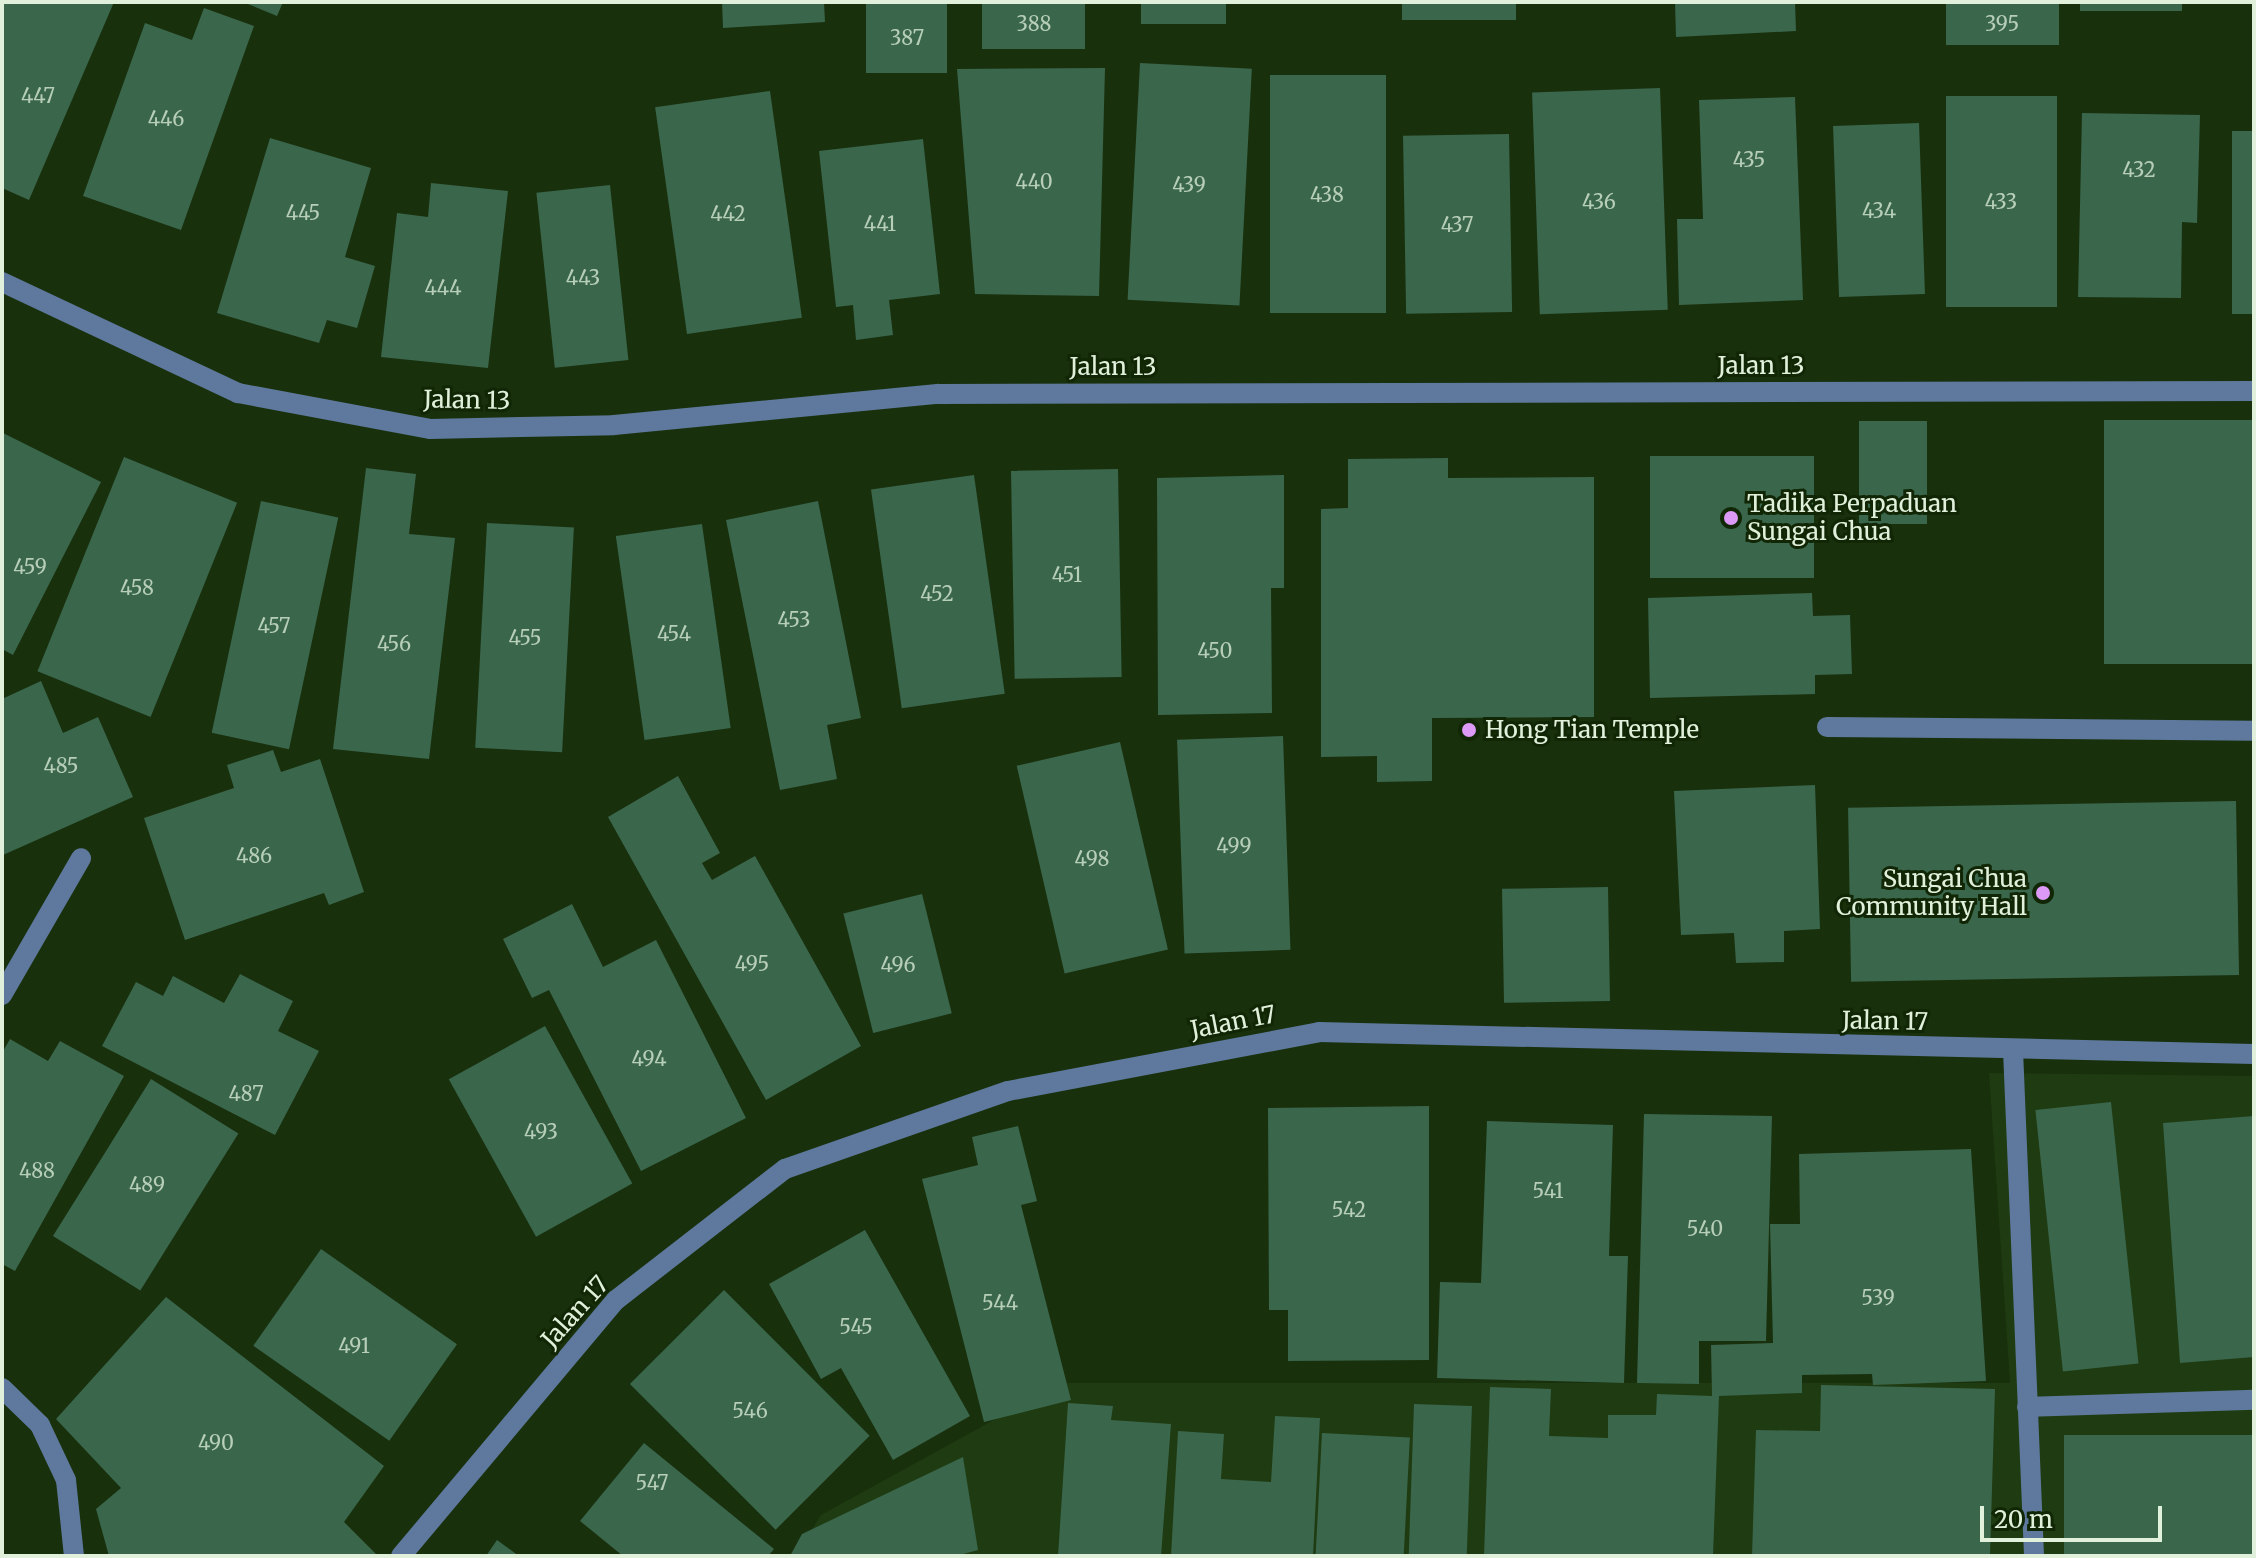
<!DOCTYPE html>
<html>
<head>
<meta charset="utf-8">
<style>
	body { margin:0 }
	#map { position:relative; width:2256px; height:1558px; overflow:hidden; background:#19300d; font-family:Merriweather,serif }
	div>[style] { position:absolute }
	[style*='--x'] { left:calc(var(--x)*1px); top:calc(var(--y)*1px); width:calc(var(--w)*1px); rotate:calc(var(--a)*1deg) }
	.built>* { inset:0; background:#1f3b11 }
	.building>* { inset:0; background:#3a664c; transform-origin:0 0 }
	.minor>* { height:20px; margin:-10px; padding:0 10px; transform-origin:10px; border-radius:10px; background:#5e799d }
	.dots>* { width:22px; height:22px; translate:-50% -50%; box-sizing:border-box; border:4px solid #102604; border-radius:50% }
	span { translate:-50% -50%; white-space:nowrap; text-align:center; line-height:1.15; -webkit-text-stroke:6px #102604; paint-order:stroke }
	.number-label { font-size:20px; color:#b7ceb7 }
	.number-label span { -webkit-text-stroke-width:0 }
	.street-label { font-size:24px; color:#e1f0db }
	.poi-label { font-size:24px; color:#e1f0db }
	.left { translate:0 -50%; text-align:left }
	.right { translate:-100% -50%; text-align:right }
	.frame { position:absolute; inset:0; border:4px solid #e1f0db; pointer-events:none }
	.scale { position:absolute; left:1980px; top:1506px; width:182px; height:36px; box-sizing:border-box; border:4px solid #e1f0db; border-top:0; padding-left:10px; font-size:24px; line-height:28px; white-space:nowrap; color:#e1f0db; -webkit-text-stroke:6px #102604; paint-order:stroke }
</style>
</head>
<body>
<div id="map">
	<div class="built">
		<i style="clip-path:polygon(1989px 1073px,2254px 1076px,2254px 1556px,796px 1556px,821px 1515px,1061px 1383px,2010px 1383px)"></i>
	</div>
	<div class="building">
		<i style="clip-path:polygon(2px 2px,114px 2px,29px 200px,2px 188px)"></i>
		<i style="clip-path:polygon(243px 2px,283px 2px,277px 16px)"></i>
		<i style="clip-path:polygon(722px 2px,824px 2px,825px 22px,723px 28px)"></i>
		<i style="left:866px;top:2px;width:81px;height:71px"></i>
		<i style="left:982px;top:2px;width:103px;height:47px"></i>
		<i style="left:1141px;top:2px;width:85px;height:22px"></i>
		<i style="left:1402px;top:2px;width:114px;height:18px"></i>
		<i style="clip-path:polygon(1675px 2px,1795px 2px,1796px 31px,1676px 37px)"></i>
		<i style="left:1946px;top:2px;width:113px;height:43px"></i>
		<i style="left:2080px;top:2px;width:102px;height:9px"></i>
		<i style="clip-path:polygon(204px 8px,254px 26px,181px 230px,83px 196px,145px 23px,192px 40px)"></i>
		<i style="left:1140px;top:63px;width:112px;height:237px;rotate:3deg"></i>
		<i style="clip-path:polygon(1105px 68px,1099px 296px,975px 294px,957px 69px)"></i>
		<i style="left:1270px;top:75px;width:116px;height:238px"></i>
		<i style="left:1660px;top:88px;width:222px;height:128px;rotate:88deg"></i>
		<i style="left:770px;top:91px;width:229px;height:116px;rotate:82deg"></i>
		<i style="left:1946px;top:96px;width:111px;height:211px"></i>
		<i style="clip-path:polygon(1795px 97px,1803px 300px,1679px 305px,1677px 219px,1703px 219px,1699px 100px)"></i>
		<i style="clip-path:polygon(2082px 113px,2200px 115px,2197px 223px,2182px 222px,2181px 298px,2078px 297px)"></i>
		<i style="left:1919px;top:123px;width:171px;height:86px;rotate:88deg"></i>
		<i style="left:2232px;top:131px;width:22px;height:183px"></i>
		<i style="left:1509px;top:134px;width:178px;height:106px;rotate:89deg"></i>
		<i style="clip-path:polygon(270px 138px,371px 168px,345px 257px,375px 266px,357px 328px,327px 320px,319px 343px,217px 313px)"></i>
		<i style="clip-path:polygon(923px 139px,940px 294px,889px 300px,893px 335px,856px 340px,853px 305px,836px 307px,819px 151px)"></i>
		<i style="clip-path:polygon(431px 183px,508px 191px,488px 368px,381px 357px,397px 213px,428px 217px)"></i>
		<i style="left:610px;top:185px;width:176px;height:74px;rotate:84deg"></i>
		<i style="left:2254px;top:420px;width:244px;height:150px;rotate:90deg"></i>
		<i style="left:1859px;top:421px;width:68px;height:103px"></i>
		<i style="clip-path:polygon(3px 433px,101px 482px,13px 655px,2px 649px)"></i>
		<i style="left:1650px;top:456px;width:164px;height:122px"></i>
		<i style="left:124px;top:457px;width:122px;height:231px;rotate:22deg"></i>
		<i style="clip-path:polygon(1448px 458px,1448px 478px,1594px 477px,1594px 717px,1432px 718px,1432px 781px,1377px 782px,1377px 756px,1321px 757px,1321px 509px,1348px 508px,1348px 459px)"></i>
		<i style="clip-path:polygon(366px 468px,416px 474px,409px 534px,455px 538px,429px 759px,333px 749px)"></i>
		<i style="left:1118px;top:469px;width:208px;height:107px;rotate:89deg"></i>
		<i style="left:974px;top:475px;width:221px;height:104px;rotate:82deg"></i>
		<i style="clip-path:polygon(1284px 475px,1284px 588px,1271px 588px,1272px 713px,1158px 715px,1157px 478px)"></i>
		<i style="left:261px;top:501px;width:79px;height:237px;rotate:12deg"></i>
		<i style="clip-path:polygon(818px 501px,861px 718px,827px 725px,837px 779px,780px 790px,726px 520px)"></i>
		<i style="left:487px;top:523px;width:87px;height:225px;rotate:3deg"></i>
		<i style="left:702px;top:524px;width:206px;height:87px;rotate:82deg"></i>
		<i style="clip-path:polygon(1812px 593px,1813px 616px,1850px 615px,1852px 674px,1815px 675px,1815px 694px,1650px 698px,1648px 598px)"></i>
		<i style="clip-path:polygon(41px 681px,63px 733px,98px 717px,133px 797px,3px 855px,2px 699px)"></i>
		<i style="left:1283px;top:736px;width:214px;height:106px;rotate:88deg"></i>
		<i style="left:1120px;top:742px;width:213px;height:106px;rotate:77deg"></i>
		<i style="clip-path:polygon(273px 750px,281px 772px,320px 759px,364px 892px,329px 905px,324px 893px,185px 940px,144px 818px,234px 788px,227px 765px)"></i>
		<i style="clip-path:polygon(678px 776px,720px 853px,702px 863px,712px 880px,755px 856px,861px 1046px,766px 1100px,608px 817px)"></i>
		<i style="clip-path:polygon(1815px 785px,1820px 929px,1784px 931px,1784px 962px,1736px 963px,1734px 933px,1681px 935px,1674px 791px)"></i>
		<i style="left:2236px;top:801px;width:174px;height:388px;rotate:89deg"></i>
		<i style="left:1608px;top:887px;width:114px;height:106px;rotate:89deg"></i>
		<i style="left:922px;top:894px;width:123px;height:81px;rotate:76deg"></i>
		<i style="clip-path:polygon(572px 904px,603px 967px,656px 940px,746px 1118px,641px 1171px,549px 990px,532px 998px,503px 939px)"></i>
		<i style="clip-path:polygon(240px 974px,293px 1001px,278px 1031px,319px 1051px,275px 1135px,102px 1046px,136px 982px,163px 996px,173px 976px,224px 1003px)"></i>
		<i style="left:545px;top:1026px;width:180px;height:110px;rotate:61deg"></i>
		<i style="clip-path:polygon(10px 1039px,48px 1061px,60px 1041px,124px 1076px,15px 1271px,2px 1264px,2px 1053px)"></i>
		<i style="left:151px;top:1079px;width:103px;height:185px;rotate:32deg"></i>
		<i style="left:2111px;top:1102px;width:263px;height:76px;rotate:84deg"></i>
		<i style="clip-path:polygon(1429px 1106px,1429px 1360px,1288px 1361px,1288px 1310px,1269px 1310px,1268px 1108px)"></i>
		<i style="clip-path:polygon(1644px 1114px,1772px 1116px,1766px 1341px,1699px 1341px,1699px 1384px,1637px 1383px)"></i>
		<i style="clip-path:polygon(2254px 1116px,2254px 1357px,2180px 1363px,2163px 1123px)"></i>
		<i style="clip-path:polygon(1487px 1121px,1613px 1125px,1609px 1256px,1628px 1256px,1624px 1383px,1437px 1378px,1440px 1282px,1481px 1283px)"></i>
		<i style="clip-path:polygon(1018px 1126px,1037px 1201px,1021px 1205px,1071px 1400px,984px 1422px,922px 1179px,978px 1165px,972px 1137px)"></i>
		<i style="clip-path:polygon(1971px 1149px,1986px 1381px,1873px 1385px,1872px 1374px,1802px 1375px,1802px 1393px,1719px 1396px,1713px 1556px,1484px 1556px,1490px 1387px,1551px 1389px,1549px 1436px,1608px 1438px,1608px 1415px,1656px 1415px,1657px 1394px,1712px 1396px,1711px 1345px,1773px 1343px,1770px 1224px,1800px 1224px,1799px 1154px)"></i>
		<i style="clip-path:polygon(865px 1230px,970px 1416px,893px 1460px,841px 1368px,821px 1379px,769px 1284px)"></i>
		<i style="left:321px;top:1249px;width:166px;height:118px;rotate:35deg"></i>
		<i style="left:724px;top:1290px;width:206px;height:133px;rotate:45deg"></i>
		<i style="clip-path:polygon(166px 1297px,384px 1466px,344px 1522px,378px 1556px,109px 1556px,96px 1509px,121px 1488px,56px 1419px)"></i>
		<i style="clip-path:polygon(1821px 1385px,1995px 1389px,1990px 1556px,1752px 1556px,1756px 1430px,1820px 1431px)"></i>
		<i style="clip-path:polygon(1068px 1403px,1113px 1406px,1111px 1420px,1171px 1424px,1161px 1556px,1058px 1556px)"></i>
		<i style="left:1414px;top:1404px;width:58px;height:152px;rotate:2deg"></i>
		<i style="clip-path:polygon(1275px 1416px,1320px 1418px,1313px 1556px,1171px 1556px,1178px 1431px,1224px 1434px,1221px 1479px,1271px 1482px)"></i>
		<i style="left:1322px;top:1433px;width:88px;height:123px;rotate:3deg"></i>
		<i style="left:2254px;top:1435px;width:121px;height:190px;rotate:90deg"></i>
		<i style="clip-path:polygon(644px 1443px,774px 1549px,768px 1556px,623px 1556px,580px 1521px)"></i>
		<i style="clip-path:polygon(963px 1457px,978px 1550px,956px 1556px,790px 1556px,802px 1534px)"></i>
		<i style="clip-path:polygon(497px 1540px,519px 1556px,486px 1556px)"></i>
	</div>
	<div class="minor">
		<i style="--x:2;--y:282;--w:261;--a:25.2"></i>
		<i style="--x:238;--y:393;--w:195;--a:10.6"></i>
		<i style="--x:430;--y:429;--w:184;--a:-1.2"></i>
		<i style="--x:614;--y:425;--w:325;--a:-5.5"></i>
		<i style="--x:938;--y:394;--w:1316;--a:-0.13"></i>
		<i style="--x:1827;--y:727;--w:427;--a:0.5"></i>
		<i style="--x:2;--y:995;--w:158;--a:-60"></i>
		<i style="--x:2013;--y:1050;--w:506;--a:87.62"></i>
		<i style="--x:2;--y:1388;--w:53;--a:44.2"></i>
		<i style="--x:40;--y:1425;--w:61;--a:64.7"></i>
		<i style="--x:66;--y:1480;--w:76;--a:84"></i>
		<i style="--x:2027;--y:1407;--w:227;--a:-1.8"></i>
		<i style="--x:401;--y:1556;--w:334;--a:-50"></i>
		<i style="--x:616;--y:1300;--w:214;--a:-37.8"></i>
		<i style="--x:785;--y:1169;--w:236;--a:-19.3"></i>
		<i style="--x:1008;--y:1091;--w:317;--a:-10.7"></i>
		<i style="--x:1319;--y:1032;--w:935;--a:1.35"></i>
	</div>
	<div class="dots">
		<i style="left:1731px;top:518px;background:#dc99f5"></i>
		<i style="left:1469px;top:730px;background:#dc99f5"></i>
		<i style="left:2043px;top:893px;background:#dc99f5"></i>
	</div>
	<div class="number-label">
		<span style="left:1034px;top:23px">388</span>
		<span style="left:2002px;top:23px">395</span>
		<span style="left:907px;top:37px">387</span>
		<span style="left:38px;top:95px">447</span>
		<span style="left:166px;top:118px">446</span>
		<span style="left:1749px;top:159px">435</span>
		<span style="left:2139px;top:169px">432</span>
		<span style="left:1034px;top:181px">440</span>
		<span style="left:1189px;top:184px">439</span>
		<span style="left:1327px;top:194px">438</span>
		<span style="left:1599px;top:201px">436</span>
		<span style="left:2001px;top:201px">433</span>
		<span style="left:1879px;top:210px">434</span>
		<span style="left:303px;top:212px">445</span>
		<span style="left:728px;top:213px">442</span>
		<span style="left:880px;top:223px">441</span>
		<span style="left:1457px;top:224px">437</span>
		<span style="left:583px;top:277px">443</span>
		<span style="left:443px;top:287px">444</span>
		<span style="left:30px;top:566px">459</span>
		<span style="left:1067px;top:574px">451</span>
		<span style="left:137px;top:587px">458</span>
		<span style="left:937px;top:593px">452</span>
		<span style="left:794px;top:619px">453</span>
		<span style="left:274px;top:625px">457</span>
		<span style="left:674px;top:633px">454</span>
		<span style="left:525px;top:637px">455</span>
		<span style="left:394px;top:643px">456</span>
		<span style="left:1215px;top:650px">450</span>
		<span style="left:61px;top:765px">485</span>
		<span style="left:1234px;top:845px">499</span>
		<span style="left:254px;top:855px">486</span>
		<span style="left:1092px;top:858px">498</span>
		<span style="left:752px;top:963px">495</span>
		<span style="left:898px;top:964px">496</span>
		<span style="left:649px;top:1058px">494</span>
		<span style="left:246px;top:1093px">487</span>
		<span style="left:541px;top:1131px">493</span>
		<span style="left:37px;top:1170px">488</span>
		<span style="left:147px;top:1184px">489</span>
		<span style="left:1548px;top:1190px">541</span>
		<span style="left:1349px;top:1209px">542</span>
		<span style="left:1705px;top:1228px">540</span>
		<span style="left:1878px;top:1297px">539</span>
		<span style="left:1000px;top:1302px">544</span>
		<span style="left:856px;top:1326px">545</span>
		<span style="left:354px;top:1345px">491</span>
		<span style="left:750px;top:1410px">546</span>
		<span style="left:216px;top:1442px">490</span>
		<span style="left:652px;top:1482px">547</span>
	</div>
	<div class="street-label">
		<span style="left:1761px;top:366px">Jalan 13</span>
		<span style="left:1113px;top:367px">Jalan 13</span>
		<span style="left:467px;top:400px;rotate:1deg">Jalan 13</span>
		<span style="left:1885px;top:1021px;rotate:1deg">Jalan 17</span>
		<span style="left:1233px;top:1022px;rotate:-11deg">Jalan 17</span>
		<span style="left:575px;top:1312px;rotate:-48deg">Jalan 17</span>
	</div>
	<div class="poi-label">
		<span class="left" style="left:1747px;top:518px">Tadika Perpaduan<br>Sungai Chua</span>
		<span class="left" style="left:1485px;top:730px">Hong Tian Temple</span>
		<span class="right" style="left:2027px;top:893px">Sungai Chua<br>Community Hall</span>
	</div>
	<div class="frame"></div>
	<div class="scale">20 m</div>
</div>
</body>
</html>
